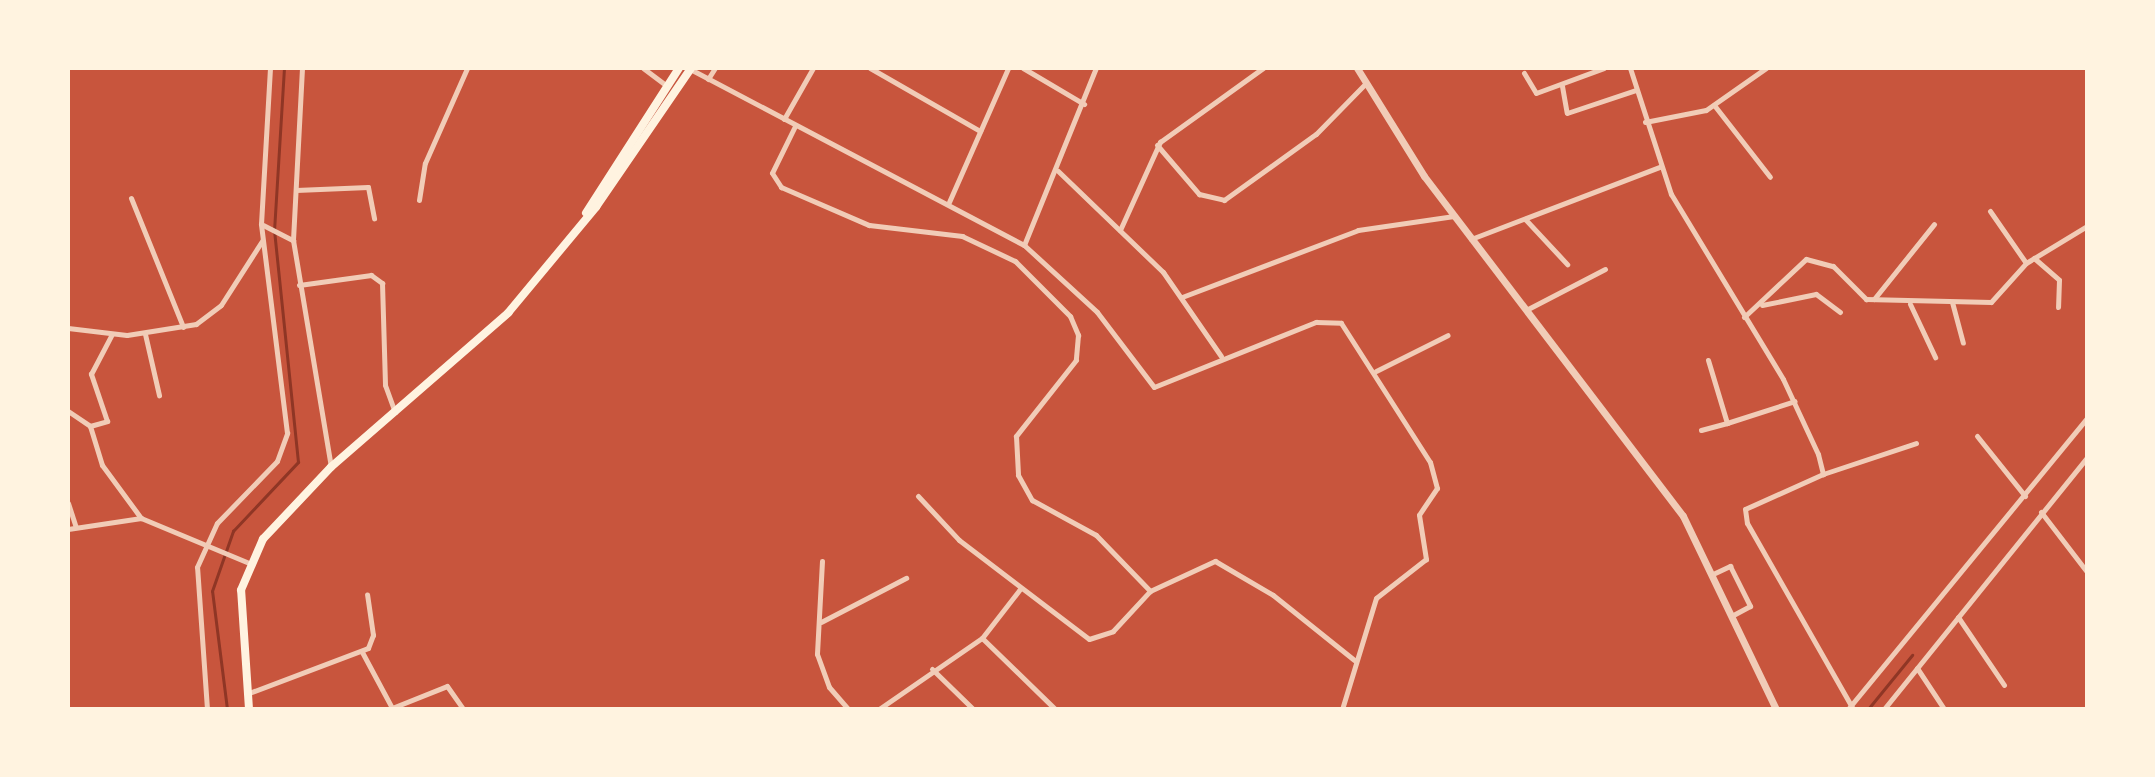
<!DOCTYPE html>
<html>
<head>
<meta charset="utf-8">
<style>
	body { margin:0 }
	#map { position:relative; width:2155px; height:777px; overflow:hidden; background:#c8553d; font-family:"Noto Sans",sans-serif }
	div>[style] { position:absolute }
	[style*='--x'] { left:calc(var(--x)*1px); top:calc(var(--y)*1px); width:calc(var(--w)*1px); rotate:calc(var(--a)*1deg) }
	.stream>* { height:3px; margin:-1.5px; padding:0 1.5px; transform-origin:1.5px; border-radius:1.5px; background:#8f3625 }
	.minor>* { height:5px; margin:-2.5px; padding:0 2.5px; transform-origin:2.5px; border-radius:2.5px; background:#f1ccb7 }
	.tertiary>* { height:7px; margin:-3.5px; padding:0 3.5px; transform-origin:3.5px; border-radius:3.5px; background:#f1ccb7 }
	.secondary>* { height:8px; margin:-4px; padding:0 4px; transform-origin:4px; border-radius:4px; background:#fff3e0 }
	span { translate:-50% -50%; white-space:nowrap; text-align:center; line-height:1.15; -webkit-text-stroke:8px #fff3e0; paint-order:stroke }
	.frame { position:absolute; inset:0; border:70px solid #fff3e0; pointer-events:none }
</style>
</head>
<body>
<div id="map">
	<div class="stream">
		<i style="--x:227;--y:709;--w:119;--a:-97.2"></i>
		<i style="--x:212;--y:591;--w:64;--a:-70.7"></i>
		<i style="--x:233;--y:531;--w:95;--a:-46.7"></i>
		<i style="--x:298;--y:462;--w:232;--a:-95.9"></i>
		<i style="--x:274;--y:231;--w:163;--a:-86.5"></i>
		<i style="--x:1868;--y:709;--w:70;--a:-50.8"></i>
	</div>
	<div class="minor">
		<i style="--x:302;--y:68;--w:172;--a:93"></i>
		<i style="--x:293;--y:240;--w:230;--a:80.5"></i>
		<i style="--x:643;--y:68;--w:30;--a:37"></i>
		<i style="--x:870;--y:68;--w:127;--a:29.8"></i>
		<i style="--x:1023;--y:68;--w:71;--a:30.5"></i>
		<i style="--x:1630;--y:68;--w:133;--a:72"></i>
		<i style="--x:1671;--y:194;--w:216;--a:58.8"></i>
		<i style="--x:1783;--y:379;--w:83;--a:65"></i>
		<i style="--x:1818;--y:454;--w:21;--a:76"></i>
		<i style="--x:1823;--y:474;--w:85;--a:155.8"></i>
		<i style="--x:1745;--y:509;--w:14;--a:82"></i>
		<i style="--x:1747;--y:523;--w:214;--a:60.3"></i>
		<i style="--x:690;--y:69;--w:378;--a:27.8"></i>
		<i style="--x:1024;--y:245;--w:99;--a:42.5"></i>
		<i style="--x:1097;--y:312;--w:94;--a:52.8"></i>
		<i style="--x:1154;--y:387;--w:175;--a:-21.9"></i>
		<i style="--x:1316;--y:322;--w:25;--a:2"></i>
		<i style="--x:1341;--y:323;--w:165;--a:57.4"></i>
		<i style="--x:1430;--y:462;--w:27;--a:75"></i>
		<i style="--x:1437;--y:488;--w:32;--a:124"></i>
		<i style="--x:1419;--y:515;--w:45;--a:81"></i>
		<i style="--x:1426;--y:559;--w:63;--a:142"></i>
		<i style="--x:1376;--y:598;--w:116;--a:107"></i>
		<i style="--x:1524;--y:73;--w:23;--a:59"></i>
		<i style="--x:1536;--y:93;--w:72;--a:-20.2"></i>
		<i style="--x:708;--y:79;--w:13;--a:-58"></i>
		<i style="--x:1562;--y:86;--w:27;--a:80"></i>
		<i style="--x:1567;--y:113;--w:73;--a:-18.4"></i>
		<i style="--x:1714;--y:105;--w:91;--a:52.1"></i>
		<i style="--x:784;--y:119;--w:59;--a:-60.4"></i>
		<i style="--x:1645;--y:122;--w:62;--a:-11.1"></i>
		<i style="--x:1706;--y:110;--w:73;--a:-35"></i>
		<i style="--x:795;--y:126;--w:52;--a:116.1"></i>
		<i style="--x:772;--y:173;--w:17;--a:57"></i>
		<i style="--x:781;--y:187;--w:96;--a:23.4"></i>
		<i style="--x:869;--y:225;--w:94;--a:6.7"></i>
		<i style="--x:962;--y:236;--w:59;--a:25.3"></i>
		<i style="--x:1015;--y:261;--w:78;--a:45"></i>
		<i style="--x:1070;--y:316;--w:21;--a:67"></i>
		<i style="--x:1078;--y:335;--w:25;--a:95"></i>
		<i style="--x:1076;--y:360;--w:97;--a:128.3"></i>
		<i style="--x:1016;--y:436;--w:39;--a:87"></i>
		<i style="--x:1018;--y:475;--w:29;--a:61"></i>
		<i style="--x:1032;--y:500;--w:73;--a:28.7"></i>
		<i style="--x:1096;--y:535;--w:78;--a:46"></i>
		<i style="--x:1157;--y:145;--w:65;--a:49.4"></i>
		<i style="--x:1199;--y:194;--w:26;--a:13"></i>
		<i style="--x:1224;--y:200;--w:113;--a:-35.7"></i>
		<i style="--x:1316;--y:134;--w:71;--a:-45.6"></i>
		<i style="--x:1058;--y:171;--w:146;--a:43.9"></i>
		<i style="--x:1163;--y:272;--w:102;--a:55.4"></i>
		<i style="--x:296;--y:190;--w:72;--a:-2.4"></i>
		<i style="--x:368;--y:187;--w:32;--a:79"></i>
		<i style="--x:131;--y:198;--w:139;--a:68"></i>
		<i style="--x:419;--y:200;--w:37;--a:-81"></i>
		<i style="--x:425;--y:163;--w:104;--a:-66.1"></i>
		<i style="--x:949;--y:202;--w:146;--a:-66.2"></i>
		<i style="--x:1990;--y:211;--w:63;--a:55.3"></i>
		<i style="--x:1525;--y:219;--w:62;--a:47"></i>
		<i style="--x:263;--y:225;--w:34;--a:27"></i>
		<i style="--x:1120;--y:230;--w:97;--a:-65.6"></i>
		<i style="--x:1160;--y:142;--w:127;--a:-35.7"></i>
		<i style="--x:1471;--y:239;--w:202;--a:-20.9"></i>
		<i style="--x:1024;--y:245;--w:191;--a:-67.9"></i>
		<i style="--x:2034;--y:258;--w:33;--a:41"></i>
		<i style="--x:2059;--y:280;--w:27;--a:92"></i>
		<i style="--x:299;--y:285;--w:73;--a:-7.9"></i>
		<i style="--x:371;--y:275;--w:14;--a:36"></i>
		<i style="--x:382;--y:283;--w:102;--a:88.3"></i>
		<i style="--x:385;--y:385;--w:29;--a:70"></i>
		<i style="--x:1182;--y:297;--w:188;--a:-20.8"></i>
		<i style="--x:1358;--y:230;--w:97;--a:-8.3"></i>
		<i style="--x:1874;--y:299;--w:96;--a:-51.3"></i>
		<i style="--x:1952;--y:302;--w:42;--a:75"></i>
		<i style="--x:1910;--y:304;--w:59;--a:64.7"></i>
		<i style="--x:1762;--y:305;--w:55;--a:-11.5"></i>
		<i style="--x:1816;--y:294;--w:30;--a:37"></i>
		<i style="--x:1526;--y:310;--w:89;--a:-27.4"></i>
		<i style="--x:1744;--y:317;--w:85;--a:-43.1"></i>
		<i style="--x:1806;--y:259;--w:28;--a:15"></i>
		<i style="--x:1833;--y:266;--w:47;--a:45"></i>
		<i style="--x:1866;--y:299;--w:125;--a:1.4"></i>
		<i style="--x:1991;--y:302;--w:52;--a:-48.1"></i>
		<i style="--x:2026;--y:263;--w:71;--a:-31.2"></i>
		<i style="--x:68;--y:328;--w:59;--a:6.8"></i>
		<i style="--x:127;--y:335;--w:70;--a:-9.1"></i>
		<i style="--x:196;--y:324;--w:31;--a:-37"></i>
		<i style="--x:221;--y:305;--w:76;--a:-57.4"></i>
		<i style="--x:145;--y:334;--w:63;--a:77.1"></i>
		<i style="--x:1708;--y:360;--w:66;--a:73.2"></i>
		<i style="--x:1727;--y:423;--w:71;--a:-17.9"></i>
		<i style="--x:1376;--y:371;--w:80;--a:-26.6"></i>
		<i style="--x:68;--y:411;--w:27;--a:34"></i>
		<i style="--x:90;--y:426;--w:41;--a:72.9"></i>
		<i style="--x:102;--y:465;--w:66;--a:53.7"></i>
		<i style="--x:141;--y:518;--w:117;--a:22.6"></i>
		<i style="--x:90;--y:426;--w:18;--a:-16"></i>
		<i style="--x:107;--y:421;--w:50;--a:-108.8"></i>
		<i style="--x:91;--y:374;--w:45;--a:-62.3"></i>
		<i style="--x:1701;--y:430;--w:27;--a:-15"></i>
		<i style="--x:1977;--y:436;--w:77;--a:51.3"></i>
		<i style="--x:1823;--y:474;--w:98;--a:-18.4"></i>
		<i style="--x:918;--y:496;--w:60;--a:47"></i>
		<i style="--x:959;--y:540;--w:163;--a:37.3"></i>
		<i style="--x:1089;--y:639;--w:25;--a:-18"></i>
		<i style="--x:1113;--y:631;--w:54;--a:-47.2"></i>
		<i style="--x:1150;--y:591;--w:72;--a:-24.8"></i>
		<i style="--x:1215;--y:561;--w:67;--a:30.4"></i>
		<i style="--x:1273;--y:595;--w:104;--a:38.7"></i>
		<i style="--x:68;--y:503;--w:25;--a:72"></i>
		<i style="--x:2041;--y:512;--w:76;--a:52.5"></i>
		<i style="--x:68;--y:529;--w:74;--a:-8.6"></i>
		<i style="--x:822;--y:561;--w:93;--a:93.1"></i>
		<i style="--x:817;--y:654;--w:35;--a:70"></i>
		<i style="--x:829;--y:687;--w:29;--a:49"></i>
		<i style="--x:1715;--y:573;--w:17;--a:-25"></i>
		<i style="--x:1730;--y:566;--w:45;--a:63.4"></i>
		<i style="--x:1750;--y:606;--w:19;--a:152"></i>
		<i style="--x:1958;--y:617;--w:82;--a:55.9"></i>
		<i style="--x:821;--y:622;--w:96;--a:-27.4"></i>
		<i style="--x:982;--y:638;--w:102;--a:44.2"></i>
		<i style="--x:362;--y:652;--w:64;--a:61.8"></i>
		<i style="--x:392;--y:708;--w:59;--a:-21.8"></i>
		<i style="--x:447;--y:686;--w:28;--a:55"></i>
		<i style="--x:1917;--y:668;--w:49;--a:56.6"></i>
		<i style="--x:932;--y:669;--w:57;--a:44.3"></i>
		<i style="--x:249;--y:693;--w:127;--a:-20.7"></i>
		<i style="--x:368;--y:648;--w:14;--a:-69"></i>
		<i style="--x:373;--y:635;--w:41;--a:-98.3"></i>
		<i style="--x:207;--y:709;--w:142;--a:-94"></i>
		<i style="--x:197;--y:567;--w:48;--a:-65.6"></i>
		<i style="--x:217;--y:523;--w:86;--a:-45.9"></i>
		<i style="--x:277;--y:461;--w:30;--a:-70"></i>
		<i style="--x:287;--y:433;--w:211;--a:-97.1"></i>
		<i style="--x:261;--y:224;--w:156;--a:-86.7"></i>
		<i style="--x:879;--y:709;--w:125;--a:-34.6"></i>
		<i style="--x:982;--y:638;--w:62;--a:-52.2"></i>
		<i style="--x:1848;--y:709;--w:377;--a:-50.6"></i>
		<i style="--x:1884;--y:709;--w:324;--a:-51.1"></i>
	</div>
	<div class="tertiary">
		<i style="--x:1357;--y:68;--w:127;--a:58.2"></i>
		<i style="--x:1424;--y:176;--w:427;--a:52.7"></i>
		<i style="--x:1683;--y:516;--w:214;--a:64.3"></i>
	</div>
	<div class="secondary">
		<i style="--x:586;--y:213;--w:172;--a:-57.3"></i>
		<i style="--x:249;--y:709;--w:119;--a:-93.8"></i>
		<i style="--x:241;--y:590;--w:56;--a:-66.7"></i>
		<i style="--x:263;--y:539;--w:99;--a:-46.6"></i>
		<i style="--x:331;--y:467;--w:235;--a:-41"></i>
		<i style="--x:508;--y:313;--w:138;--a:-50.3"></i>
		<i style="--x:596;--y:207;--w:168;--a:-55.6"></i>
	</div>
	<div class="frame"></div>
</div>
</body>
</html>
